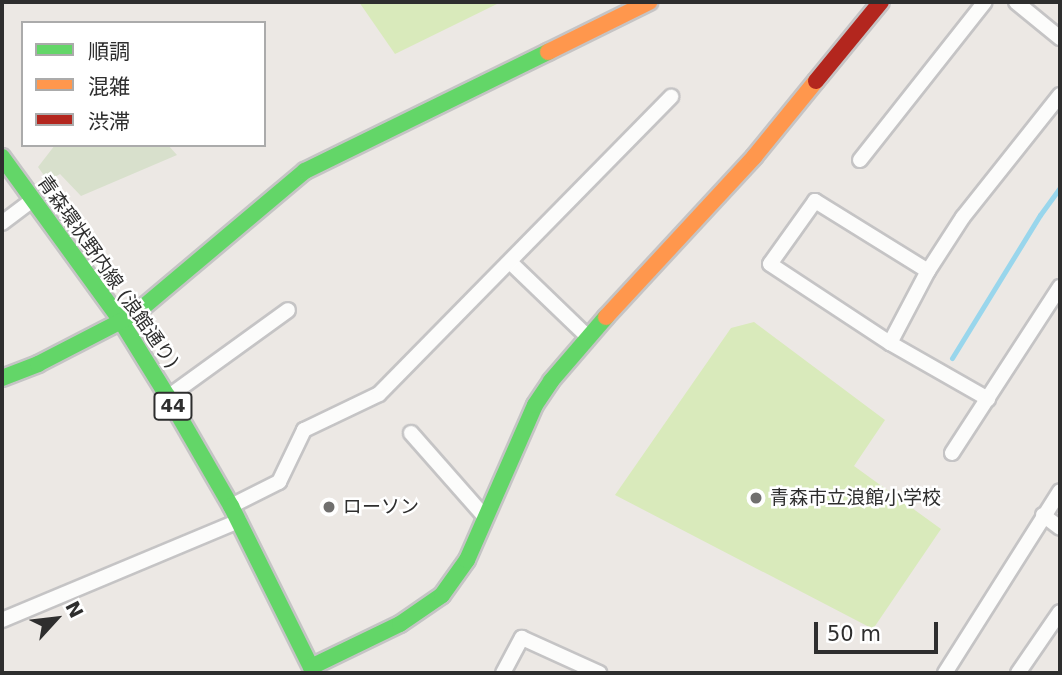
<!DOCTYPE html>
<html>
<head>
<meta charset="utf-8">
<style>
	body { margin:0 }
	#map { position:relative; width:1062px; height:675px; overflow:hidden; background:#ece8e4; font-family:"DejaVu Sans","Noto Sans JP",sans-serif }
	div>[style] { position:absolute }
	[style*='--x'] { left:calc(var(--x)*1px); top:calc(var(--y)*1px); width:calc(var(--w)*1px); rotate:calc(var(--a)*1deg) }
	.cemetery>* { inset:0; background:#d8e0cc }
	.pitch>* { inset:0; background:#d9eabb }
	.stream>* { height:5px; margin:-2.5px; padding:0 2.5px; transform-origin:2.5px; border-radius:2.5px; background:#99d6ec }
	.roads { filter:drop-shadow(2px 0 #c5c4c5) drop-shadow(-2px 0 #c5c4c5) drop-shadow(0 2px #c5c4c5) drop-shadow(0 -2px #c5c4c5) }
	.street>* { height:14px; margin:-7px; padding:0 7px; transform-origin:7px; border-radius:7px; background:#fcfcfb }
	.fast>* { height:16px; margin:-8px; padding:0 8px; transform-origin:8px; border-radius:8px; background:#63d668 }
	.slow>* { height:16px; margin:-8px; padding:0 8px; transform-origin:8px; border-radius:8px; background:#ff974d }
	.jam>* { height:16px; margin:-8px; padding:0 8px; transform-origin:8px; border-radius:8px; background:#b3261e }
	.dots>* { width:19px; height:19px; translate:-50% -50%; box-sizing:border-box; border:4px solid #fff; border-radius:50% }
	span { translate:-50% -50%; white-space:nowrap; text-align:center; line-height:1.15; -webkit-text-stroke:5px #fff; paint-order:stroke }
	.shield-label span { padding:2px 5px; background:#fff; border:2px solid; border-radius:5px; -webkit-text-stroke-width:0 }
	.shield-label { font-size:18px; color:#2e2e2e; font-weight:700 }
	.street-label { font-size:19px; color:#2e2e2e }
	.poi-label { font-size:19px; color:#2e2e2e }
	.left { translate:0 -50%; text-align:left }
	.frame { position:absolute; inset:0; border:4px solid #2e2e2e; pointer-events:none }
	.legend { position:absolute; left:21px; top:21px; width:245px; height:126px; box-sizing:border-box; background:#fff; border:2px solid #ababab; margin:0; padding:9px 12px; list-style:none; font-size:21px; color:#2e2e2e }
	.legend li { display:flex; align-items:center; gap:14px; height:35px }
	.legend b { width:35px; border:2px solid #ababab }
	.north { position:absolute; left:21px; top:584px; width:70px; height:70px; -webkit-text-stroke:5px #fff; paint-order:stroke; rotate:63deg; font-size:19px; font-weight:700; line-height:28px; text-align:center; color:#2e2e2e }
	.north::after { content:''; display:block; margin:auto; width:24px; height:32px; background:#2e2e2e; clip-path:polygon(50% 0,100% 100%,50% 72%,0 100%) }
	.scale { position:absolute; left:814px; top:622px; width:124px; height:32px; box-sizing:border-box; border:4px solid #2e2e2e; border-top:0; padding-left:9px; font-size:21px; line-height:24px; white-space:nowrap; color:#2e2e2e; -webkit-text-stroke:5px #fff; paint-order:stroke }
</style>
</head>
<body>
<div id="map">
	<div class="cemetery">
		<i style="clip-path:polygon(55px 145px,168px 145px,177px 155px,81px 196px,60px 174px,48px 181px,38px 167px)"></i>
	</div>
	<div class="pitch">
		<i style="clip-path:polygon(359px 2px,501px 2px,395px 54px)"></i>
		<i style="clip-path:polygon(754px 322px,885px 420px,854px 466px,941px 529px,873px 629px,615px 495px,731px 328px)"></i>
	</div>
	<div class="stream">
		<i style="--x:952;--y:358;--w:168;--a:-58.4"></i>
		<i style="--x:1040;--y:215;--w:34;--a:-54"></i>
	</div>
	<div class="roads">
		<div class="street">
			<i style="--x:1016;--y:2;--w:57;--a:39.3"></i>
			<i style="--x:860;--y:160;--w:201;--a:-51.7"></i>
			<i style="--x:2;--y:223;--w:39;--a:-37"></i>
			<i style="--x:510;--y:262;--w:108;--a:43.9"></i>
			<i style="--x:928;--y:271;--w:133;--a:-148.2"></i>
			<i style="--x:815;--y:201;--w:77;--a:125.5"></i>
			<i style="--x:770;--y:264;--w:144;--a:33.4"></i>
			<i style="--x:890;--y:343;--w:113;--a:29.7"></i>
			<i style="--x:890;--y:343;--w:81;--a:-62.2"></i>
			<i style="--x:928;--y:271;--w:64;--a:-57.1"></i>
			<i style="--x:963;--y:217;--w:156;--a:-51.5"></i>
			<i style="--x:168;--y:397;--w:148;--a:-35.9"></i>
			<i style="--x:411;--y:433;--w:112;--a:48.6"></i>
			<i style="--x:952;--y:453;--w:198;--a:-57"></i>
			<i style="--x:231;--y:506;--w:54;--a:-26.6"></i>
			<i style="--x:279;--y:482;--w:58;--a:-64.3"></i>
			<i style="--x:304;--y:430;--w:83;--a:-25.6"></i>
			<i style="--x:379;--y:394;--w:417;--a:-45.5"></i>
			<i style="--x:1043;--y:515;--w:21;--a:37"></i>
			<i style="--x:2;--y:620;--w:257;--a:-22.7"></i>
			<i style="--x:503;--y:673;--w:40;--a:-62"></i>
			<i style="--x:522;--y:638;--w:85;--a:24.4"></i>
			<i style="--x:945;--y:673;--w:215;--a:-57.7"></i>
			<i style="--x:1018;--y:673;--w:74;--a:-55.5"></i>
		</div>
		<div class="fast">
			<i style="--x:2;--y:157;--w:203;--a:54"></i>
			<i style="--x:121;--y:321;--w:89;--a:58.3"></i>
			<i style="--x:168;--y:397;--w:126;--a:60"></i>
			<i style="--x:231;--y:506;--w:186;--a:63.6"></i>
			<i style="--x:2;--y:378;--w:39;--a:-21"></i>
			<i style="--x:38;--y:364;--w:109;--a:-27.3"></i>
			<i style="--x:135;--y:314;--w:222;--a:-40.1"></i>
			<i style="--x:305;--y:171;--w:271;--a:-26.1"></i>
			<i style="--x:311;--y:667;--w:99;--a:-25.8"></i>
			<i style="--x:400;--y:624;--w:51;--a:-34.6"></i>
			<i style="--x:442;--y:595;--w:43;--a:-54.5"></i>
			<i style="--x:467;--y:560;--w:169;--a:-66.3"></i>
			<i style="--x:535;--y:405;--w:29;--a:-56"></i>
			<i style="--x:551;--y:381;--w:84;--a:-49.3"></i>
		</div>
		<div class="slow">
			<i style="--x:548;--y:52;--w:113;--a:-26.3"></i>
			<i style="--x:606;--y:317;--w:218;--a:-47.2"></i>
			<i style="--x:754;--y:157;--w:98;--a:-50.8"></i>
		</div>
		<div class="jam">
			<i style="--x:816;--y:81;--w:102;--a:-50.6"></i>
		</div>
	</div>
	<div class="dots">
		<i style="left:756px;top:498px;background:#706f6e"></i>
		<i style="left:329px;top:507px;background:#706f6e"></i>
	</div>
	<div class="shield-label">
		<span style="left:173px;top:406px">44</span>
	</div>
	<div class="street-label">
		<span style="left:108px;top:272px;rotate:55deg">青森環状野内線 (浪館通り)</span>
	</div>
	<div class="poi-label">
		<span class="left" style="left:770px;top:498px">青森市立浪館小学校</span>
		<span class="left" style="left:343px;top:507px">ローソン</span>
	</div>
	<div class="frame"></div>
	<ul class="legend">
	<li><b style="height:9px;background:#63d668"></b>順調</li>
	<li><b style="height:9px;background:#ff974d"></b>混雑</li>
	<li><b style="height:9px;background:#b3261e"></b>渋滞</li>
	</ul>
	<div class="north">N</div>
	<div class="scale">50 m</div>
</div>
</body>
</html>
